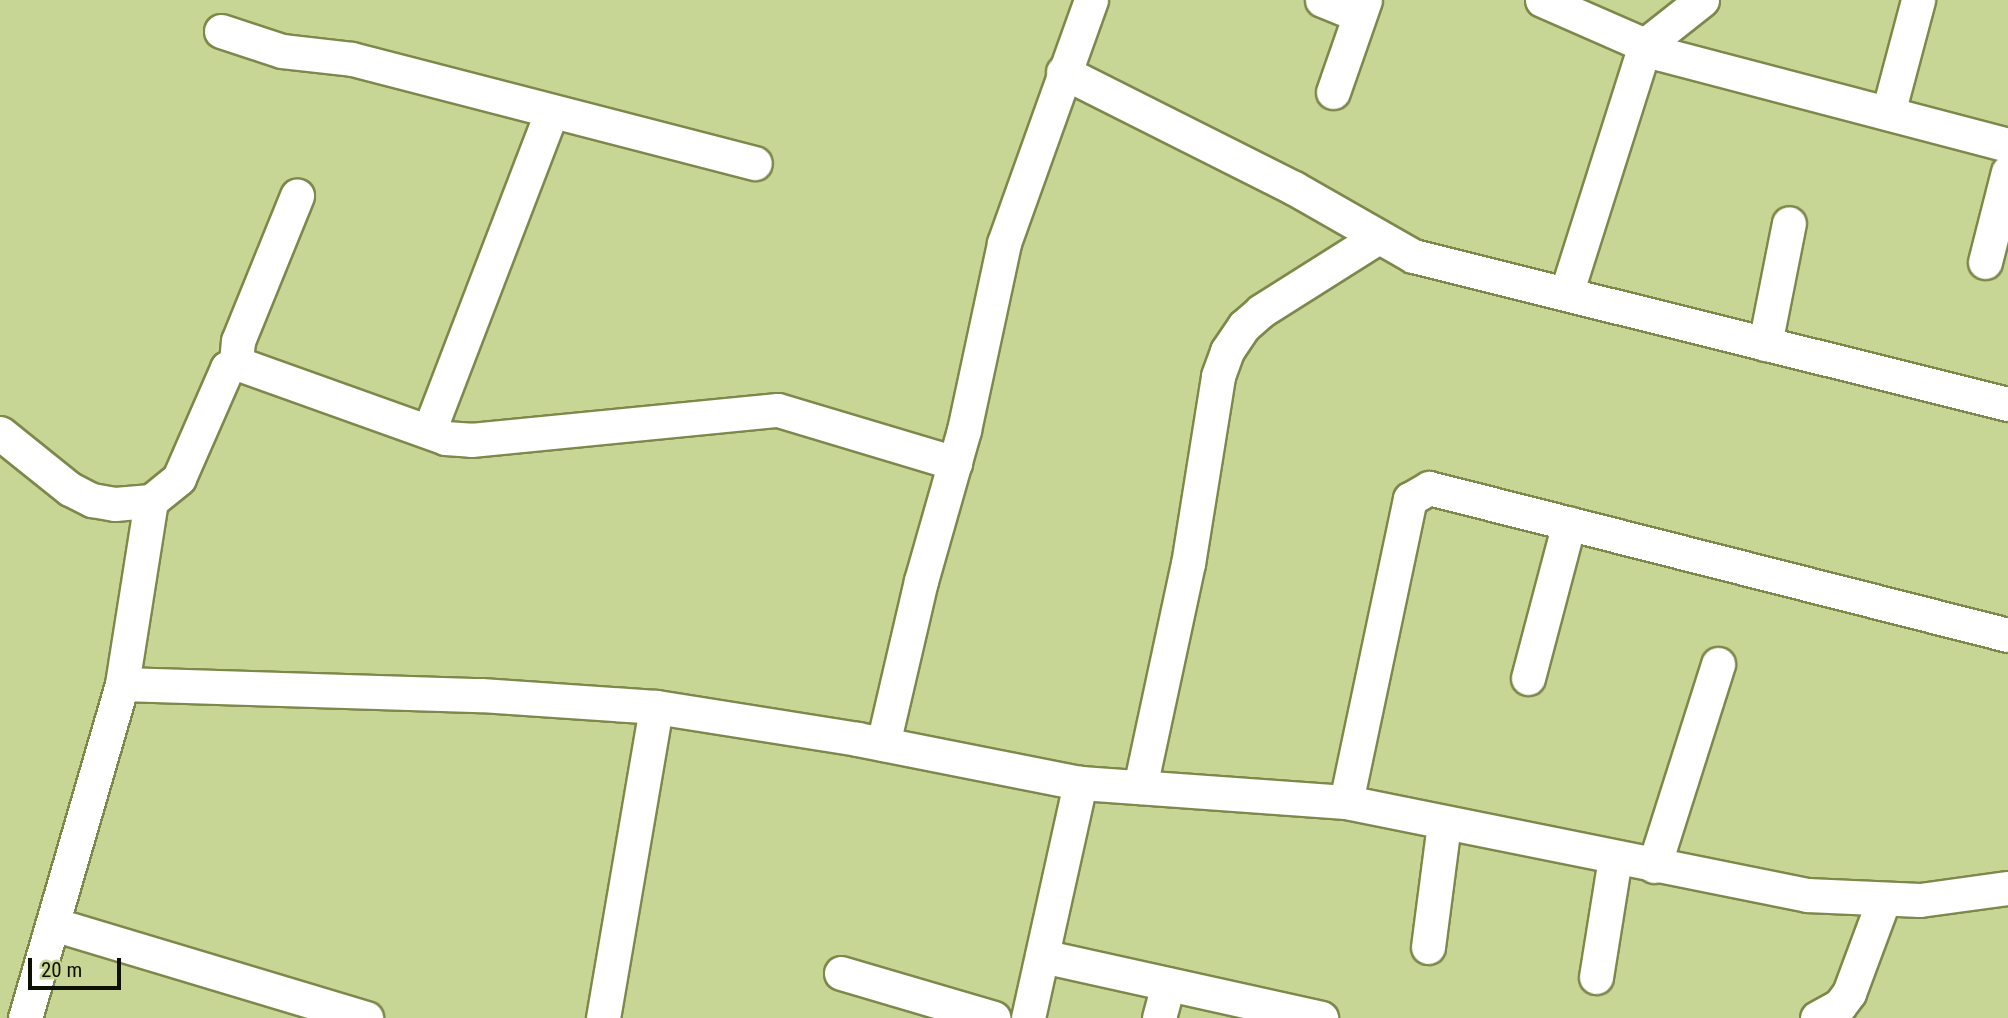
<!DOCTYPE html>
<html>
<head>
<meta charset="utf-8">
<style>
	body { margin:0 }
	#map { position:relative; width:2008px; height:1018px; overflow:hidden; background:#c8d695; font-family:"Roboto Condensed",sans-serif }
	div>[style] { position:absolute }
	[style*='--x'] { left:calc(var(--x)*1px); top:calc(var(--y)*1px); width:calc(var(--w)*1px); rotate:calc(var(--a)*1deg) }
	.roads { filter:drop-shadow(2px 0 #7d884b) drop-shadow(-2px 0 #7d884b) drop-shadow(0 2px #7d884b) drop-shadow(0 -2px #7d884b) }
	.minor>* { height:33px; margin:-16.5px; padding:0 16.5px; transform-origin:16.5px; border-radius:16.5px; background:#fff }
	span { translate:-50% -50%; white-space:nowrap; text-align:center; line-height:1.15; -webkit-text-stroke:6px #c8d695; paint-order:stroke }
	.scale { position:absolute; left:28px; top:958px; width:93px; height:32px; box-sizing:border-box; border:4px solid #0c1000; border-top:0; padding-left:9px; font-size:21px; line-height:24px; white-space:nowrap; color:#0c1000; -webkit-text-stroke:5px #c8d695; paint-order:stroke }
</style>
</head>
<body>
<div id="map">
	<div class="roads">
		<div class="minor">
			<i style="--x:1322;--y:0;--w:40;--a:22"></i>
			<i style="--x:1542;--y:0;--w:112;--a:23.6"></i>
			<i style="--x:1645;--y:45;--w:261;--a:107.6"></i>
			<i style="--x:1702;--y:0;--w:73;--a:141.7"></i>
			<i style="--x:1645;--y:45;--w:18;--a:29"></i>
			<i style="--x:1661;--y:54;--w:359;--a:14.7"></i>
			<i style="--x:221;--y:31;--w:64;--a:18.2"></i>
			<i style="--x:282;--y:51;--w:70;--a:6.5"></i>
			<i style="--x:352;--y:59;--w:416;--a:14.5"></i>
			<i style="--x:1063;--y:72;--w:258;--a:26.7"></i>
			<i style="--x:1294;--y:188;--w:137;--a:29.7"></i>
			<i style="--x:1413;--y:256;--w:613;--a:13.97"></i>
			<i style="--x:1333;--y:92;--w:97;--a:-70.8"></i>
			<i style="--x:1888;--y:113;--w:117;--a:-75.1"></i>
			<i style="--x:1985;--y:262;--w:93;--a:-75.7"></i>
			<i style="--x:1765;--y:344;--w:123;--a:-78.8"></i>
			<i style="--x:236;--y:363;--w:22;--a:-85"></i>
			<i style="--x:238;--y:341;--w:157;--a:-67.9"></i>
			<i style="--x:429;--y:431;--w:340;--a:-69"></i>
			<i style="--x:0;--y:433;--w:90;--a:38.7"></i>
			<i style="--x:70;--y:489;--w:25;--a:27"></i>
			<i style="--x:92;--y:500;--w:23;--a:10"></i>
			<i style="--x:115;--y:504;--w:36;--a:-5"></i>
			<i style="--x:151;--y:501;--w:36;--a:-39"></i>
			<i style="--x:179;--y:478;--w:120;--a:-66.4"></i>
			<i style="--x:227;--y:368;--w:10;--a:-29"></i>
			<i style="--x:236;--y:363;--w:222;--a:19.7"></i>
			<i style="--x:445;--y:438;--w:26;--a:4"></i>
			<i style="--x:471;--y:440;--w:308;--a:-5.6"></i>
			<i style="--x:778;--y:410;--w:185;--a:16.7"></i>
			<i style="--x:1528;--y:678;--w:160;--a:-75.2"></i>
			<i style="--x:122;--y:684;--w:359;--a:1.8"></i>
			<i style="--x:481;--y:695;--w:175;--a:3.9"></i>
			<i style="--x:656;--y:707;--w:204;--a:9"></i>
			<i style="--x:857;--y:739;--w:227;--a:11.2"></i>
			<i style="--x:1080;--y:783;--w:267;--a:4.1"></i>
			<i style="--x:1346;--y:802;--w:470;--a:11.4"></i>
			<i style="--x:1807;--y:895;--w:113;--a:2.5"></i>
			<i style="--x:1920;--y:900;--w:89;--a:-7.8"></i>
			<i style="--x:883;--y:744;--w:167;--a:-76.9"></i>
			<i style="--x:921;--y:581;--w:157;--a:-74.1"></i>
			<i style="--x:964;--y:430;--w:191;--a:-77.9"></i>
			<i style="--x:1004;--y:243;--w:258;--a:-70.3"></i>
			<i style="--x:1140;--y:787;--w:228;--a:-77.9"></i>
			<i style="--x:1188;--y:564;--w:190;--a:-80.9"></i>
			<i style="--x:1218;--y:376;--w:27;--a:-70"></i>
			<i style="--x:1227;--y:351;--w:30;--a:-56"></i>
			<i style="--x:1244;--y:326;--w:23;--a:-41"></i>
			<i style="--x:1261;--y:311;--w:138;--a:-32.3"></i>
			<i style="--x:1346;--y:802;--w:310;--a:-78.1"></i>
			<i style="--x:1410;--y:499;--w:22;--a:-30"></i>
			<i style="--x:1429;--y:488;--w:597;--a:14.25"></i>
			<i style="--x:1654;--y:866;--w:212;--a:-72.4"></i>
			<i style="--x:53;--y:924;--w:327;--a:16.7"></i>
			<i style="--x:1428;--y:947;--w:125;--a:-82.6"></i>
			<i style="--x:1042;--y:956;--w:286;--a:12.5"></i>
			<i style="--x:841;--y:973;--w:159;--a:16.4"></i>
			<i style="--x:1596;--y:977;--w:121;--a:-80.9"></i>
			<i style="--x:25;--y:1018;--w:348;--a:-73.8"></i>
			<i style="--x:122;--y:684;--w:185;--a:-81"></i>
			<i style="--x:603;--y:1018;--w:315;--a:-80.3"></i>
			<i style="--x:1028;--y:1018;--w:241;--a:-77.5"></i>
			<i style="--x:1159;--y:1018;--w:35;--a:-75"></i>
			<i style="--x:1817;--y:1018;--w:26;--a:-29"></i>
			<i style="--x:1840;--y:1005;--w:15;--a:-53"></i>
			<i style="--x:1849;--y:993;--w:100;--a:-69.6"></i>
		</div>
	</div>
	<div class="scale">20 m</div>
</div>
</body>
</html>
